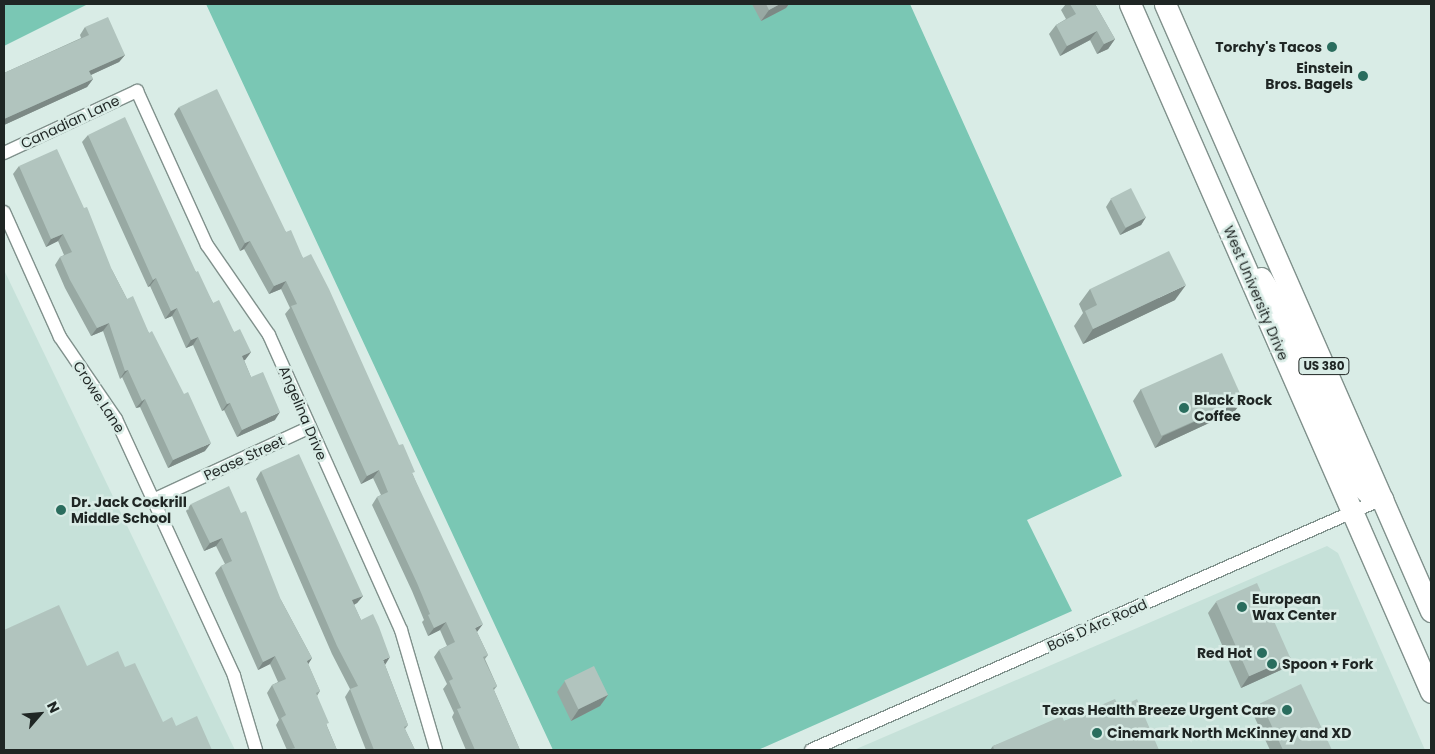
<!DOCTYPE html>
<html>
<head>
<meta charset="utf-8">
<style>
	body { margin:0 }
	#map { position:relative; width:1435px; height:754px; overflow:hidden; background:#d9ece6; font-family:Poppins,sans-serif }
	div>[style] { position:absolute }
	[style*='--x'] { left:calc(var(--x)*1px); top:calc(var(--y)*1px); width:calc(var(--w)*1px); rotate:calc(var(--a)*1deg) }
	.built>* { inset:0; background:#c6e1d9 }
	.green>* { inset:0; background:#7ac7b4 }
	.roads { filter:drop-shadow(1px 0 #80918c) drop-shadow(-1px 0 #80918c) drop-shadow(0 1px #80918c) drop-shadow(0 -1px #80918c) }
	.minor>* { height:12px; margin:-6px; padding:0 6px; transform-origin:6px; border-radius:6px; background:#fff }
	.trunk>* { height:21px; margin:-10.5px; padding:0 10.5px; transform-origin:10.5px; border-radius:10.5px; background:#fff }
	.wall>* { inset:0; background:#98a9a3 }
	.shaded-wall>* { inset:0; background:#7c8985 }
	.building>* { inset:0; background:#b1c4be; transform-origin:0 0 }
	.dots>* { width:14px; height:14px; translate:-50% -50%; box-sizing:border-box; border:2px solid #d9ece6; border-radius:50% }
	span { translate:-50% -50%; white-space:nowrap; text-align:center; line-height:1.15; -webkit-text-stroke:5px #d9ece6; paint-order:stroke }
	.shield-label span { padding:1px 4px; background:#d9ece6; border:1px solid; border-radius:4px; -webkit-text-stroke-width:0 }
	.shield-label { font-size:12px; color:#1f2624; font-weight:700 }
	.poi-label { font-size:14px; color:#1f2624; font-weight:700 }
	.right { translate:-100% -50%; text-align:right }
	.left { translate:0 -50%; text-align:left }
	.street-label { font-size:14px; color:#1f2624 }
	.frame { position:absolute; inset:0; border:5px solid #1f2624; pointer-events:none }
	.north { position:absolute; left:15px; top:689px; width:50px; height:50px; -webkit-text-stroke:4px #d9ece6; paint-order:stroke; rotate:63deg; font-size:14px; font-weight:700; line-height:20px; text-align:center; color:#1f2624 }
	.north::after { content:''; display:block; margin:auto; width:18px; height:22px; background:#1f2624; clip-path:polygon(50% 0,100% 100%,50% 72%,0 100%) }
</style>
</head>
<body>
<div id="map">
	<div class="built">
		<i style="clip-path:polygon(4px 270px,235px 750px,4px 750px)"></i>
		<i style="clip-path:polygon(1327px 546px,1338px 553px,1425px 750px,854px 750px)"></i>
	</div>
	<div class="green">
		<i style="clip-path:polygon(4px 4px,88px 4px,4px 46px)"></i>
		<i style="clip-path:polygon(206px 4px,910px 4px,1122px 476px,1027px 520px,1072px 611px,758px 750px,553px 750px)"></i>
	</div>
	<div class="roads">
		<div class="minor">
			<i style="--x:4;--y:153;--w:147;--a:-25"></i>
			<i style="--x:137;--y:91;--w:169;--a:65.6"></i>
			<i style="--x:207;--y:245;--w:109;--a:55.4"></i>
			<i style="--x:269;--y:335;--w:323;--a:65.9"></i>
			<i style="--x:401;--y:630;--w:125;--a:73.7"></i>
			<i style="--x:4;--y:212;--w:137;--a:65.9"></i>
			<i style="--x:60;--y:337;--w:99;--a:55.7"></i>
			<i style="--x:116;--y:419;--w:283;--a:65.3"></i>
			<i style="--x:234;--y:676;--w:77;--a:73.4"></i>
			<i style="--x:153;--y:500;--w:171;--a:-24.9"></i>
			<i style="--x:811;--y:750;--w:624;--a:-23.73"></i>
		</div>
		<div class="trunk">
			<i style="--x:1130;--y:4;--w:751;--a:66.37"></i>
			<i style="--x:1165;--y:4;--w:663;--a:66.34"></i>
			<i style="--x:1261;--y:278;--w:31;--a:58"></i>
			<i style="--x:1277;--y:304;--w:195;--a:66.1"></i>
			<i style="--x:1356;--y:482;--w:15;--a:42"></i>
			<i style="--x:1367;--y:492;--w:17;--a:25"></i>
		</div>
	</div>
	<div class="wall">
		<i style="clip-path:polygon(752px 4px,789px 4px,786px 8px,761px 21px)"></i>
		<i style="clip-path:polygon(1066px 4px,1095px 4px,1115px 39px,1108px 49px,1097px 54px,1090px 40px,1060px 56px,1049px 34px,1056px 25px,1066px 19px,1061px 10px)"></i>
		<i style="clip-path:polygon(85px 27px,125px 55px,119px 62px,91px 75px,93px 79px,87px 87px,4px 125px,4px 73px,81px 38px,80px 35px)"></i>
		<i style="clip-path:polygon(179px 107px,286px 232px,303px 258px,413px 475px,477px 632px,488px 655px,485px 659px,497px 686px,494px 690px,520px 750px,466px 750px,452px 717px,454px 713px,443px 689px,447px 684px,434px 657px,439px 650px,447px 646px,440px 630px,428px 636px,422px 622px,424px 620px,412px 591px,372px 505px,377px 497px,381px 495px,373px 478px,361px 484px,285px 314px,290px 308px,281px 289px,269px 294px,244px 249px,240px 251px,174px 114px)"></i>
		<i style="clip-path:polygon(88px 135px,196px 272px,213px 303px,234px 332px,251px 352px,245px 360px,244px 360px,251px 377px,275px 420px,237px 437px,224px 410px,222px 411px,193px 345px,186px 348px,172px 316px,165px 319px,150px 286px,148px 287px,82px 142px)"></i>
		<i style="clip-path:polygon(19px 166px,112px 270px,127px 299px,149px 333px,205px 451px,168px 468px,140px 407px,136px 408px,122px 377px,120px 379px,103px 331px,91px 336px,65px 288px,55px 265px,60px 257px,64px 255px,58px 241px,46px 247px,13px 174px)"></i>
		<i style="clip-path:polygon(1111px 199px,1146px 217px,1141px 225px,1120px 235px,1106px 207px)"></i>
		<i style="clip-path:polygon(1090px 289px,1175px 300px,1083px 344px,1074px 326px,1083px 313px,1079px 304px)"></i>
		<i style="clip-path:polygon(1141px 389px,1235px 411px,1155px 448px,1133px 401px)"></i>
		<i style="clip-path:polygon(261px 471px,363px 596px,357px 603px,354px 605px,361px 620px,385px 665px,408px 725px,405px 729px,415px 750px,366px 750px,345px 697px,350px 689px,332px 654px,256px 479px)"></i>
		<i style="clip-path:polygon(191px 504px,281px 600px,312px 658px,308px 664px,320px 691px,317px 696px,327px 726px,337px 750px,287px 750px,276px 725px,279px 720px,267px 693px,272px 685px,278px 682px,270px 664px,258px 670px,215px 573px,221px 566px,225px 564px,216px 546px,204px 551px,186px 511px)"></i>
		<i style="clip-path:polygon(1216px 602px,1291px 658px,1283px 669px,1241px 688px,1208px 613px)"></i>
		<i style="clip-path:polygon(565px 681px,608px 695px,600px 706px,571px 721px,557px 692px)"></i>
		<i style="clip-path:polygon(1261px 703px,1332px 750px,1270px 750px,1253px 714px)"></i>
		<i style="clip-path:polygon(1119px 708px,1159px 750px,990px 750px,993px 746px,1064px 721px)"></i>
	</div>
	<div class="shaded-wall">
		<i style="clip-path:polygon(780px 4px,789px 4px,786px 8px,761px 21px,769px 10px)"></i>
		<i style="clip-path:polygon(1097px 31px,1090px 40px,1060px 56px,1067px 46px)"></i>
		<i style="clip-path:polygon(1115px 39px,1108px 49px,1097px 54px,1104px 44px)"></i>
		<i style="clip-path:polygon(125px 55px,119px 62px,84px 78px,89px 71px)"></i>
		<i style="clip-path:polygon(93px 79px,87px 87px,4px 125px,4px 119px)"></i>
		<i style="clip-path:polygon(1146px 217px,1141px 225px,1120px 235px,1126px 228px)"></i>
		<i style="clip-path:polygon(63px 234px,58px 241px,46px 247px,51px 239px)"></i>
		<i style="clip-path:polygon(250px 241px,244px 249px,240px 251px,245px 243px)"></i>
		<i style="clip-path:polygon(156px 278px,150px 286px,148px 287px,153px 280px)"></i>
		<i style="clip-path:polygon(286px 281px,281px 289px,269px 294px,274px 286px)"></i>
		<i style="clip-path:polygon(1186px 285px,1175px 300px,1083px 344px,1093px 329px)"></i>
		<i style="clip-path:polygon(177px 308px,172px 316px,165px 319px,171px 311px)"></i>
		<i style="clip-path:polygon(109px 323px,103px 331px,91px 336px,97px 328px)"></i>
		<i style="clip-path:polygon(198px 337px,193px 345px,186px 348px,191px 340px)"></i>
		<i style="clip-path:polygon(251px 352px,245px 360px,236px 364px,242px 356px)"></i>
		<i style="clip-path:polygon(128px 370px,122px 377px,120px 379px,125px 371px)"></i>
		<i style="clip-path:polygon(145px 399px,140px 407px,136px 408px,142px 401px)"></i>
		<i style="clip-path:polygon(1243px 400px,1235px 411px,1155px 448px,1163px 436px)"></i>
		<i style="clip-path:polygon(230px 403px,224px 410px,222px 411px,227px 404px)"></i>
		<i style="clip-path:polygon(280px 412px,275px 420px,237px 437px,242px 430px)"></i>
		<i style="clip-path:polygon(211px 443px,205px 451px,168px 468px,173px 460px)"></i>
		<i style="clip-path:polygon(379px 470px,373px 478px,361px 484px,367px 476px)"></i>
		<i style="clip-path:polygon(222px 538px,216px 546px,204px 551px,210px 543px)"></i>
		<i style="clip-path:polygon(363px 596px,357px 603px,347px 608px,352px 600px)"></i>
		<i style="clip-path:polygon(446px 622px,440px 630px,428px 636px,434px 628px)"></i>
		<i style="clip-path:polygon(483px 624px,477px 632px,475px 628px)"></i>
		<i style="clip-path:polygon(275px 656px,270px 664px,258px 670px,263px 662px)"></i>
		<i style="clip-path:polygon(390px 657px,385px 665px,383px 660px)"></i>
		<i style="clip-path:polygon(312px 658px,307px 666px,307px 661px)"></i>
		<i style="clip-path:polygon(1291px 658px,1283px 669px,1241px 688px,1249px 676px)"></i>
		<i style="clip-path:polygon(608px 695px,600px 706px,571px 721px,579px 709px)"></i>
	</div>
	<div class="building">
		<i style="clip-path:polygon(766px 4px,780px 4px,769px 10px)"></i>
		<i style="clip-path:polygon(1070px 4px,1095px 4px,1115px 39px,1104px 44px,1097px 31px,1067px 46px,1056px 25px,1076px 14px)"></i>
		<i style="clip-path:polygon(108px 17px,125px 55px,89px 71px,93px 79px,4px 119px,4px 73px,89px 35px,85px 27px)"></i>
		<i style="clip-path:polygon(217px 89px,286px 232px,291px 230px,303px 258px,311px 254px,329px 289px,399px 445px,403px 444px,415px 472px,412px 473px,483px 624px,475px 628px,488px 655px,483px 657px,497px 686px,493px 688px,520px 750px,475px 750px,457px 709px,461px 708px,449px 681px,453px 679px,439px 650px,455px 642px,446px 622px,434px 628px,428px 615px,430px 614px,417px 583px,377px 497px,388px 492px,379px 470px,367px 476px,291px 306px,297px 304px,286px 281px,274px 286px,250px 241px,245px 243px,179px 107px)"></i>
		<i style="clip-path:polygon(125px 117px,196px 272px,198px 271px,213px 303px,219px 300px,234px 332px,240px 329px,251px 352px,242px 356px,251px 377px,263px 372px,280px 412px,242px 430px,230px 403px,227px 404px,198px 337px,191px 340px,177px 308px,171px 311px,156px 278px,153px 280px,88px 135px)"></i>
		<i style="clip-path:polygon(57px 149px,84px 208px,87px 207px,112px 270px,127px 299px,133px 296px,149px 333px,152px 331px,184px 394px,188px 392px,211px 443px,173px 460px,145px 399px,142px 401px,128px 370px,125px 371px,109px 323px,97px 328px,70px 280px,60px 257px,72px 252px,63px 234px,51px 239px,19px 166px)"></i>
		<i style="left:1131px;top:188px;width:33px;height:23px;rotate:63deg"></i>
		<i style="clip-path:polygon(1169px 251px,1186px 285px,1093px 329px,1085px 311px,1097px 305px,1090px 289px)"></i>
		<i style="left:1222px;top:353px;width:51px;height:89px;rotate:66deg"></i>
		<i style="clip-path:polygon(299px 454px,363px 596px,352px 600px,361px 620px,373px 614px,379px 627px,390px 657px,383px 660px,408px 725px,404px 727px,415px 750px,374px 750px,350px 689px,358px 686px,337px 646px,261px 471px)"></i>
		<i style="clip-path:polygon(229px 486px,241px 513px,246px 511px,281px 600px,312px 658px,307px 661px,320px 691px,316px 693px,329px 723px,326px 724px,337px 750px,292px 750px,291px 749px,295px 748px,281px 718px,286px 715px,272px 685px,286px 679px,275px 656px,263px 662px,221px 566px,232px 561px,222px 538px,210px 543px,191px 504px)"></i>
		<i style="left:1257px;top:583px;width:82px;height:45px;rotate:66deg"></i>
		<i style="clip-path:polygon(59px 605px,87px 666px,118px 651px,125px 667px,135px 663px,163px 722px,172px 717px,176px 726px,197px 716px,212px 750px,4px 750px,4px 630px)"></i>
		<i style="left:594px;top:666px;width:32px;height:33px;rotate:64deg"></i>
		<i style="clip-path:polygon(1301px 684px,1332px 750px,1283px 750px,1261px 703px)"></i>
		<i style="clip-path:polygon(1115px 699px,1119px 708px,1137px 699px,1159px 750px,994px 750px,993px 746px,1062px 716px,1064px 721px)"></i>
	</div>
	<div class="dots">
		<i style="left:1332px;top:47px;background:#2a6d5e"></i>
		<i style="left:1363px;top:76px;background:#2a6d5e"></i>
		<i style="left:1184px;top:408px;background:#2a6d5e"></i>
		<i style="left:61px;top:510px;background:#2a6d5e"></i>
		<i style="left:1242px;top:607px;background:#2a6d5e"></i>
		<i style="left:1262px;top:653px;background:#2a6d5e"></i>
		<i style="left:1272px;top:664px;background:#2a6d5e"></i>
		<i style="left:1287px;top:710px;background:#2a6d5e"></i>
		<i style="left:1097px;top:733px;background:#2a6d5e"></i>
	</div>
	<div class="shield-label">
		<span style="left:1324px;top:366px">US 380</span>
	</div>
	<div class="poi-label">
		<span class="right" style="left:1322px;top:47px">Torchy's Tacos</span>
		<span class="right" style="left:1353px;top:76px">Einstein<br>Bros. Bagels</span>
		<span class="left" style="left:1194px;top:408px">Black Rock<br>Coffee</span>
		<span class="left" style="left:71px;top:510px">Dr. Jack Cockrill<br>Middle School</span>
		<span class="left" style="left:1252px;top:607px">European<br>Wax Center</span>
		<span class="right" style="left:1252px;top:653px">Red Hot</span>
		<span class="left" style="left:1282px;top:664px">Spoon + Fork</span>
		<span class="right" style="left:1276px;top:710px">Texas Health Breeze Urgent Care</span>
		<span class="left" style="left:1107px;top:733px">Cinemark North McKinney and XD</span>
	</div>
	<div class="street-label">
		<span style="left:70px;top:122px;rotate:-25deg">Canadian Lane</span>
		<span style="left:1256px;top:293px;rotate:67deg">West University Drive</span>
		<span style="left:99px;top:397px;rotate:57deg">Crowe Lane</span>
		<span style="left:303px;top:413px;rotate:67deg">Angelina Drive</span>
		<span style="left:244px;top:458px;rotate:-25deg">Pease Street</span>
		<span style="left:1097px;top:625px;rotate:-24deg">Bois D'Arc Road</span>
	</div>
	<div class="frame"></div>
	<div class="north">N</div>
</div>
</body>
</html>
